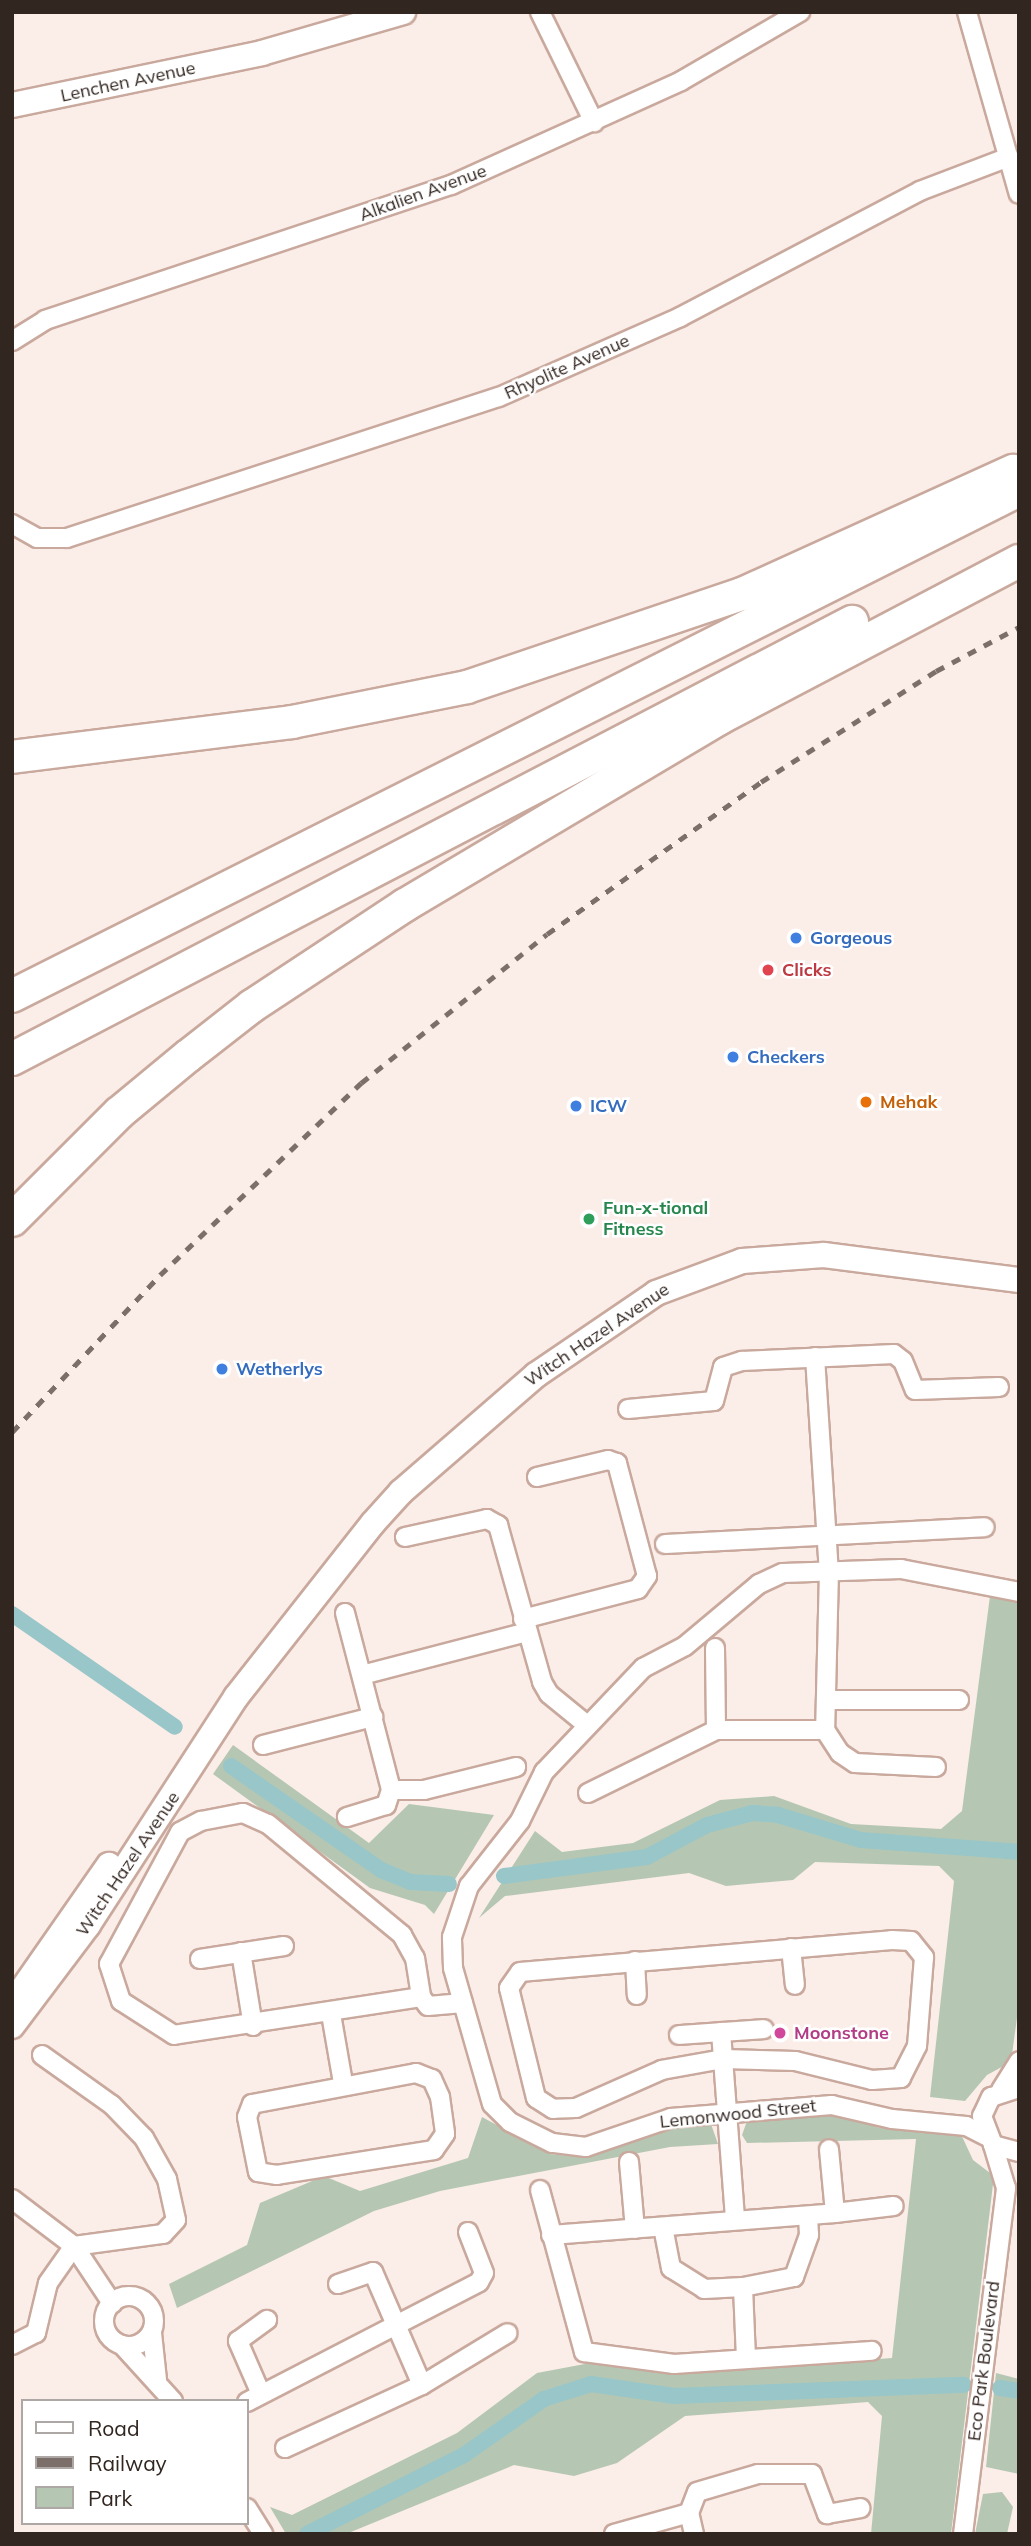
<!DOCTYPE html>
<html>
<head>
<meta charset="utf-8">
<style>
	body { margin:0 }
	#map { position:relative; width:1031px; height:2546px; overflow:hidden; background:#fbede8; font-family:Mulish,sans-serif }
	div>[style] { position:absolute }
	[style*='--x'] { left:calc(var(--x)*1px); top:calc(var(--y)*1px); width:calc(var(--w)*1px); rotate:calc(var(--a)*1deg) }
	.green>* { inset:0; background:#b5c7b3 }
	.canal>* { height:16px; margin:-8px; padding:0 8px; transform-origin:8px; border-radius:8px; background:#98c6c9 }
	.roads { filter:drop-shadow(2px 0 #c9a99d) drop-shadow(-2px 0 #c9a99d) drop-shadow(0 2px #c9a99d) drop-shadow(0 -2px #c9a99d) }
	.street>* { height:18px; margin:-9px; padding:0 9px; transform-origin:9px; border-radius:9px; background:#fff }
	.street>.ring { margin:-9px; padding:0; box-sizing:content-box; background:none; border:18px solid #fff; border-radius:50% }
	.secondary>* { height:24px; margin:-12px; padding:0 12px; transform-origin:12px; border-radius:12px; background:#fff }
	.highway>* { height:32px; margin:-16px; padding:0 16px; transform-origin:16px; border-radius:16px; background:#fff }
	.rail>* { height:4.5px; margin-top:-2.25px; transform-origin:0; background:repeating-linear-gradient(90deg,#7c6f6a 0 9px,transparent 0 18px) }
	.dots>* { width:19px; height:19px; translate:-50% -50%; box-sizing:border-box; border:4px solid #fff; border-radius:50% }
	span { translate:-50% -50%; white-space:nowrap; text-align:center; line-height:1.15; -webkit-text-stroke:5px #fff; paint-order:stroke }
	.street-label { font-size:18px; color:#322621 }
	.shop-label { font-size:18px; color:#366cbe; font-weight:700 }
	.left { translate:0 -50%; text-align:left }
	.health-label { font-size:18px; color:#be3a42; font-weight:700 }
	.food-label { font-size:18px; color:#c56008; font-weight:700 }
	.leisure-label { font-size:18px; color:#27864d; font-weight:700 }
	.hotel-label { font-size:18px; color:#b23c85; font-weight:700 }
	.frame { position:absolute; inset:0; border:14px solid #322621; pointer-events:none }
	.legend { position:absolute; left:21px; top:2399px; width:228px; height:126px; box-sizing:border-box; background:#fff; border:2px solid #ada8a6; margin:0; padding:9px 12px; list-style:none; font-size:21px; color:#322621 }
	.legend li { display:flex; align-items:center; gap:14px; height:35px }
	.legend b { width:35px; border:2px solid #ada8a6 }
</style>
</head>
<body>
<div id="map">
	<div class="green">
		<i style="clip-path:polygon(990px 1596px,1019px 1599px,1019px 2003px,1011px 2062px,987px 2075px,965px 2101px,930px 2097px,954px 1881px,939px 1866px,815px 1862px,793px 1880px,726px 1886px,689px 1873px,505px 1896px,479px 1918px,535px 1831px,562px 1852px,633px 1843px,720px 1800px,774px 1796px,851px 1824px,941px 1829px,962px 1811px)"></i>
		<i style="clip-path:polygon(233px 1745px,369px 1843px,409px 1804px,494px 1815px,434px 1914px,425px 1905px,370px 1888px,213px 1774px)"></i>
		<i style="clip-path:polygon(837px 2114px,880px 2128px,959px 2130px,973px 2160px,994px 2176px,951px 2534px,871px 2534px,882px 2416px,868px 2402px,685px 2416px,617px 2463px,574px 2476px,514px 2465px,346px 2534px,286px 2534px,270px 2507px,292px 2515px,457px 2433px,537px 2373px,606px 2360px,677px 2374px,892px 2358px,916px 2139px,747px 2143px,742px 2135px,747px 2121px)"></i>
		<i style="clip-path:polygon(482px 2117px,550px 2154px,581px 2157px,660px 2128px,711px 2124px,718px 2144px,670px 2147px,440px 2191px,374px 2211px,177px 2308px,169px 2284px,247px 2245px,260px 2203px,324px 2176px,360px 2191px,468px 2158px)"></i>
		<i style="clip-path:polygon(996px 2373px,1019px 2379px,1019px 2474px,986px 2467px)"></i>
		<i style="clip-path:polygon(1002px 2492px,1013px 2507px,1007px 2534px,975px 2534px,983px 2494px)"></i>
	</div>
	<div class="canal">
		<i style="--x:12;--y:1614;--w:198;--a:34.7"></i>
		<i style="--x:231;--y:1766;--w:183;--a:34.7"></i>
		<i style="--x:381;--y:1870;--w:31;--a:22"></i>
		<i style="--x:410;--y:1882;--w:39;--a:3"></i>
		<i style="--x:504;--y:1876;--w:144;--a:-7.6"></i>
		<i style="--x:647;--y:1857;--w:68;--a:-28.1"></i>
		<i style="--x:707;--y:1825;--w:47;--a:-14.9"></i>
		<i style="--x:752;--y:1813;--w:26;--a:4"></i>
		<i style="--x:778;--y:1815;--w:87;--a:16.8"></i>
		<i style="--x:861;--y:1840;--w:158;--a:4.3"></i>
		<i style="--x:1000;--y:2388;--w:19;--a:9"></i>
		<i style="--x:307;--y:2534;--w:176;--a:-26.7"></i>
		<i style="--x:464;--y:2455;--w:98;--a:-35"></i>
		<i style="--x:544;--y:2399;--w:49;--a:-17.7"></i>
		<i style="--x:591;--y:2384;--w:84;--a:8.2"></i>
		<i style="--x:674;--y:2396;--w:290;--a:-2.2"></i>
	</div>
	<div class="roads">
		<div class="street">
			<i style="--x:540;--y:12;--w:123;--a:63.9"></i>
			<i style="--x:967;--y:12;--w:189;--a:74.1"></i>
			<i style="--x:12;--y:341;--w:39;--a:-32"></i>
			<i style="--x:45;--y:320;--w:428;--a:-18.4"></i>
			<i style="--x:451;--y:185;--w:252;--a:-24.3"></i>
			<i style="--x:681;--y:81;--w:138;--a:-30.1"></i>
			<i style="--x:12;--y:524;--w:29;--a:29"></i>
			<i style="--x:37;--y:538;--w:30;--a:0"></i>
			<i style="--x:67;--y:538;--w:454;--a:-18.1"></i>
			<i style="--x:499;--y:397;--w:198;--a:-23.8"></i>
			<i style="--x:680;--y:317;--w:271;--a:-27.7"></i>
			<i style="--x:920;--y:191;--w:95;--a:-20.9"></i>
			<i style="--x:815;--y:1357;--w:214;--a:86.3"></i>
			<i style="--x:829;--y:1571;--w:159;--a:91.4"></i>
			<i style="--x:825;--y:1730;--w:27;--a:57"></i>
			<i style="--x:840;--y:1753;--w:18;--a:34"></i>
			<i style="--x:855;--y:1763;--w:81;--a:2.8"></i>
			<i style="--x:628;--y:1409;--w:86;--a:-5.3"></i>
			<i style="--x:714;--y:1401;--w:35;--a:-75"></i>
			<i style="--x:723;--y:1367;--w:20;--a:-18"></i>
			<i style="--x:742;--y:1361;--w:152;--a:-2.6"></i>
			<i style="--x:894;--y:1354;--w:11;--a:38"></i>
			<i style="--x:903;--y:1361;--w:31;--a:68"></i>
			<i style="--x:915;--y:1390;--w:84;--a:-2"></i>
			<i style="--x:405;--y:1537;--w:84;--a:-12.4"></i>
			<i style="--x:487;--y:1519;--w:13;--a:29"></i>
			<i style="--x:498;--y:1525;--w:163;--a:74.3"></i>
			<i style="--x:542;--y:1682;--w:14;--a:60"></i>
			<i style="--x:549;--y:1694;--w:49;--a:39.2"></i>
			<i style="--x:665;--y:1544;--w:320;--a:-3"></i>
			<i style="--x:345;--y:1613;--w:183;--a:75.4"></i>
			<i style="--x:391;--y:1790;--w:16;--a:108"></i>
			<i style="--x:386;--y:1805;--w:41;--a:162.9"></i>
			<i style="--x:523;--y:1619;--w:119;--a:-14.6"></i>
			<i style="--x:638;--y:1589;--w:16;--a:-55"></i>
			<i style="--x:647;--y:1576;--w:117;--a:-104.9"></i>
			<i style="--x:617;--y:1463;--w:9;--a:-162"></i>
			<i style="--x:608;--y:1460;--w:73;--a:166.5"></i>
			<i style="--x:715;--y:1648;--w:82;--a:89.3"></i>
			<i style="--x:362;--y:1675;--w:171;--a:-14.6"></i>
			<i style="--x:827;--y:1700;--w:132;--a:0"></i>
			<i style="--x:263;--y:1745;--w:114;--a:-14.3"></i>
			<i style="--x:391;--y:1790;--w:33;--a:0"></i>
			<i style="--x:424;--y:1790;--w:95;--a:-14"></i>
			<i style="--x:588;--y:1793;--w:143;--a:-26.2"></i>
			<i style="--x:716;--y:1730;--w:109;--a:0"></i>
			<i style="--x:892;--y:1940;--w:19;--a:3"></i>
			<i style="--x:911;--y:1941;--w:21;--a:51"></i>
			<i style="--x:924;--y:1957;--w:89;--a:94.5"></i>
			<i style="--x:917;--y:2046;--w:36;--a:117"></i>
			<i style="--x:901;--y:2078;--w:29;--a:176"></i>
			<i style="--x:872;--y:2080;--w:79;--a:-166.1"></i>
			<i style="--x:795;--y:2061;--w:72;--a:-178.4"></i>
			<i style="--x:723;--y:2059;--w:62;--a:169.8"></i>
			<i style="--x:662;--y:2070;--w:94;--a:156.2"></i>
			<i style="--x:576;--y:2108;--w:23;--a:178"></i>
			<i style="--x:553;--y:2109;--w:20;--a:-147"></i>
			<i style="--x:536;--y:2098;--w:113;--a:-103.8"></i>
			<i style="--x:509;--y:1988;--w:19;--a:-55"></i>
			<i style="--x:520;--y:1972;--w:373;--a:-4.9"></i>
			<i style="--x:791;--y:1948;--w:37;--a:84"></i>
			<i style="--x:241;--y:1952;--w:75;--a:80.8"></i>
			<i style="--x:200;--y:1959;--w:85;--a:-8.8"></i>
			<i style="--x:635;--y:1961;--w:34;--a:87"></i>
			<i style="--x:421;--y:1997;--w:250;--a:171.3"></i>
			<i style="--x:174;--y:2035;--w:63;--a:-147.3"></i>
			<i style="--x:121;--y:2001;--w:39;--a:-108"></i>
			<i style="--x:109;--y:1964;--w:150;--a:-61.7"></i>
			<i style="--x:180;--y:1832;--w:24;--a:-28"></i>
			<i style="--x:201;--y:1821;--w:43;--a:-10.8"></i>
			<i style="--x:243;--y:1813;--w:27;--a:24"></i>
			<i style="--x:268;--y:1824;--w:174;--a:39.6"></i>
			<i style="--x:402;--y:1935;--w:26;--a:61"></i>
			<i style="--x:415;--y:1958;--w:39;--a:81"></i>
			<i style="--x:421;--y:1997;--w:11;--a:52"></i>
			<i style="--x:428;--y:2006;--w:35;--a:-5"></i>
			<i style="--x:331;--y:2014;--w:70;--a:80.1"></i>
			<i style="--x:721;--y:2032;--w:186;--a:85.7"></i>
			<i style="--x:679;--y:2035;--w:85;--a:-4"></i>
			<i style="--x:416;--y:2073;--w:17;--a:21"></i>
			<i style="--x:432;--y:2079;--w:20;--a:66"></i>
			<i style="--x:440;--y:2097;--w:37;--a:82"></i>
			<i style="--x:445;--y:2134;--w:19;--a:125"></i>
			<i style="--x:434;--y:2150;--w:159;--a:171"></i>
			<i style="--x:277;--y:2175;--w:19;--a:-171"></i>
			<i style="--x:258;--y:2172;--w:56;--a:-101.3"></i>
			<i style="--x:247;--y:2117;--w:14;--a:-69"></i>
			<i style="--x:252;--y:2104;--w:167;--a:-10.7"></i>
			<i style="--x:1019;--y:2088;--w:29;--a:162"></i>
			<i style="--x:991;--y:2097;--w:21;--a:115"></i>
			<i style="--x:982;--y:2116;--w:31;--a:69"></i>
			<i style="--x:993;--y:2145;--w:27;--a:15"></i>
			<i style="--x:1001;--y:2090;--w:34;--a:-58"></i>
			<i style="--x:986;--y:2136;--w:22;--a:-153"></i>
			<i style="--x:966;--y:2126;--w:74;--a:-174.6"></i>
			<i style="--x:892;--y:2119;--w:62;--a:-166.9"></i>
			<i style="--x:832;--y:2105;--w:162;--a:175.4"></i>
			<i style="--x:671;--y:2118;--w:90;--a:161.2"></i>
			<i style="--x:586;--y:2147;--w:34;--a:-173"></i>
			<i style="--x:552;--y:2143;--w:47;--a:-153.4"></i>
			<i style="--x:510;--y:2122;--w:25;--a:-135"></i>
			<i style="--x:492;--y:2104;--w:141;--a:-106"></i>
			<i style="--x:453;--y:1968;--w:31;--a:-92"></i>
			<i style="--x:452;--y:1937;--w:54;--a:-71.6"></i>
			<i style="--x:469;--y:1886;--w:83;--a:-51.9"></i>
			<i style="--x:520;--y:1821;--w:55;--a:-63.9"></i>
			<i style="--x:544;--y:1772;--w:144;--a:-46.4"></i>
			<i style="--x:643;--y:1668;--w:47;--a:-27.6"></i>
			<i style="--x:685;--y:1646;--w:97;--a:-40"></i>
			<i style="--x:759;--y:1584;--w:26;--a:-25"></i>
			<i style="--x:783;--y:1573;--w:118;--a:-1.9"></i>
			<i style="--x:901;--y:1569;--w:120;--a:11"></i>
			<i style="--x:629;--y:2162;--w:67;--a:84.9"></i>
			<i style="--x:540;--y:2190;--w:168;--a:74.8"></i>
			<i style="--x:584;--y:2352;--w:91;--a:7.6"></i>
			<i style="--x:674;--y:2364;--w:198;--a:-3.8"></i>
			<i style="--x:12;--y:2199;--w:78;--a:37.2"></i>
			<i style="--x:74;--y:2246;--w:90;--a:-7.7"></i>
			<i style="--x:163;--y:2234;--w:19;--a:-47"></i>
			<i style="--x:176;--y:2220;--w:42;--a:-102.4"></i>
			<i style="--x:167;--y:2179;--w:47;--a:-119.3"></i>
			<i style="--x:144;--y:2138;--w:46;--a:-134.1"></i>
			<i style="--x:112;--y:2105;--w:86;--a:-144.5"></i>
			<i style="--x:835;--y:2213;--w:59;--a:-6.8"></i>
			<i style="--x:663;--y:2227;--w:42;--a:79"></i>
			<i style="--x:671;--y:2268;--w:39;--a:32"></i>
			<i style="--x:704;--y:2289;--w:39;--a:-3"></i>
			<i style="--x:743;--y:2287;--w:52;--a:-11.1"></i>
			<i style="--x:794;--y:2277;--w:45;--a:-70.3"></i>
			<i style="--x:809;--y:2235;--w:19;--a:-93"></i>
			<i style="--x:551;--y:2235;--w:285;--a:-4.4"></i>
			<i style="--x:835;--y:2213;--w:64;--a:-95.4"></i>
			<i style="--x:743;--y:2287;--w:72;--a:87.6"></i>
			<i class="ring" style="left:104px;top:2296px;width:32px;height:32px"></i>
			<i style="--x:152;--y:2333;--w:47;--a:83.9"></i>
			<i style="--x:12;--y:2345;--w:27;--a:-27"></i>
			<i style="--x:36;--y:2333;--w:51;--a:-76.5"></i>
			<i style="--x:48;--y:2283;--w:45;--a:-54.9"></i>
			<i style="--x:74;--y:2246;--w:69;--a:56.3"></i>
			<i style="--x:122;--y:2345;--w:76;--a:47.7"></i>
			<i style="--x:422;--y:2385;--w:100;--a:-31.2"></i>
			<i style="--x:261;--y:2394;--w:58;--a:-113.5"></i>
			<i style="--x:238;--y:2341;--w:36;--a:-36"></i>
			<i style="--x:247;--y:2402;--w:261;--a:-27.3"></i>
			<i style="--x:479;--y:2282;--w:10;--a:-61"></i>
			<i style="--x:484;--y:2273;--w:44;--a:-111.3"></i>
			<i style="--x:285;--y:2448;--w:151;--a:-24.7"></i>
			<i style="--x:422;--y:2385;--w:123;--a:-113.4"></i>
			<i style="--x:373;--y:2272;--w:37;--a:161"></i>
			<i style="--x:247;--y:2508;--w:31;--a:58"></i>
			<i style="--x:614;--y:2534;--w:78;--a:-15.6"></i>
			<i style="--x:694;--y:2534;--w:22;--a:-103"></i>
			<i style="--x:689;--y:2513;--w:22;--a:-69"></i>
			<i style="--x:697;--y:2492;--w:64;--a:-16.4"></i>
			<i style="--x:758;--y:2474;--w:54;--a:0"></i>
			<i style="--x:812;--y:2474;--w:43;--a:69.4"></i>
			<i style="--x:827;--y:2514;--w:34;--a:-10"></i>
			<i style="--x:963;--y:2534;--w:349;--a:-82.9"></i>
			<i style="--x:1006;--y:2188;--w:45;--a:-106.8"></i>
		</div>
		<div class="secondary">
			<i style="--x:12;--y:105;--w:255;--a:-11.7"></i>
			<i style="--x:262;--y:53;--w:147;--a:-16.2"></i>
			<i style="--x:14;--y:2001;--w:166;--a:-55.1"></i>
			<i style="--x:12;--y:2026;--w:126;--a:-53"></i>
			<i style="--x:88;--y:1925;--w:272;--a:-57"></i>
			<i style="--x:236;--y:1697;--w:221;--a:-51.8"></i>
			<i style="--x:373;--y:1523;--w:42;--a:-47.9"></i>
			<i style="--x:401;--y:1492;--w:179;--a:-40.9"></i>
			<i style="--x:536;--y:1375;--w:145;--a:-34.3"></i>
			<i style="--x:656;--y:1293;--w:92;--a:-20.4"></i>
			<i style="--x:742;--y:1261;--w:82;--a:-4.2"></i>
			<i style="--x:824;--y:1255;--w:197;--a:7.3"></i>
		</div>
		<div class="highway">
			<i style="--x:12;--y:757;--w:282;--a:-7.1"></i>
			<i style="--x:292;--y:722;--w:178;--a:-11.3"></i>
			<i style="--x:467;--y:687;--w:290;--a:-18.7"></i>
			<i style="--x:742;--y:594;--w:298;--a:-24.4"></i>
			<i style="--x:12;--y:996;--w:1127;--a:-26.68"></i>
			<i style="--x:12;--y:1059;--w:947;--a:-27.49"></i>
			<i style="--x:12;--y:1220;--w:151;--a:-45"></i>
			<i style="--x:119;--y:1113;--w:89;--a:-39.6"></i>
			<i style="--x:188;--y:1056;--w:81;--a:-38"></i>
			<i style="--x:252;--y:1006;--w:183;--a:-33.4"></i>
			<i style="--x:405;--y:905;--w:366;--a:-30.7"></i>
			<i style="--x:720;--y:718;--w:338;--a:-27.7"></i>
		</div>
	</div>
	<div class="rail">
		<i style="--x:12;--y:1432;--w:216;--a:-46.7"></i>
		<i style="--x:160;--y:1275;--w:278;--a:-43.7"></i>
		<i style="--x:361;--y:1083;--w:238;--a:-38.7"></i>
		<i style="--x:547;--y:934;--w:262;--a:-35.4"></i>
		<i style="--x:761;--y:782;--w:207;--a:-32.4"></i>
		<i style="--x:936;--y:671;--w:94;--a:-27.9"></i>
	</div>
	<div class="dots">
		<i style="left:796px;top:938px;background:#3f7fe0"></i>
		<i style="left:768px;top:970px;background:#e0444e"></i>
		<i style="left:733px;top:1057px;background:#3f7fe0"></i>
		<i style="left:866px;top:1102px;background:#e8710a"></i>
		<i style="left:576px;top:1106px;background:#3f7fe0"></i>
		<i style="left:589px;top:1219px;background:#2e9e5b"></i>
		<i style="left:222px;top:1369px;background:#3f7fe0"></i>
		<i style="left:780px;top:2033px;background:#d1479c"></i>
	</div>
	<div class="street-label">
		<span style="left:128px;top:82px;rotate:-12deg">Lenchen Avenue</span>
		<span style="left:423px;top:193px;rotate:-20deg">Alkalien Avenue</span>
		<span style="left:567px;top:367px;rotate:-24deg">Rhyolite Avenue</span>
		<span style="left:597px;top:1335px;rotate:-34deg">Witch Hazel Avenue</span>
		<span style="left:128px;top:1864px;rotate:-56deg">Witch Hazel Avenue</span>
		<span style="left:738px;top:2114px;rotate:-6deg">Lemonwood Street</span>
		<span style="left:984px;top:2361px;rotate:-83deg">Eco Park Boulevard</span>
	</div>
	<div class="shop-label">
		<span class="left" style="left:810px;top:938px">Gorgeous</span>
		<span class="left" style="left:747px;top:1057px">Checkers</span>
		<span class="left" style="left:590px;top:1106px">ICW</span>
		<span class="left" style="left:236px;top:1369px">Wetherlys</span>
	</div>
	<div class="health-label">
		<span class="left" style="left:782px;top:970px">Clicks</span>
	</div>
	<div class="food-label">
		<span class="left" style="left:880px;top:1102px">Mehak</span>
	</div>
	<div class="leisure-label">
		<span class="left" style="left:603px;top:1219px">Fun-x-tional<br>Fitness</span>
	</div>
	<div class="hotel-label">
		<span class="left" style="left:794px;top:2033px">Moonstone</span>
	</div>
	<div class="frame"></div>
	<ul class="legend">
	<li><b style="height:9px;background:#fff"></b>Road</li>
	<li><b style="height:9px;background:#7c6f6a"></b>Railway</li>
	<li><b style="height:19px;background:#b5c7b3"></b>Park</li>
	</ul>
</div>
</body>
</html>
